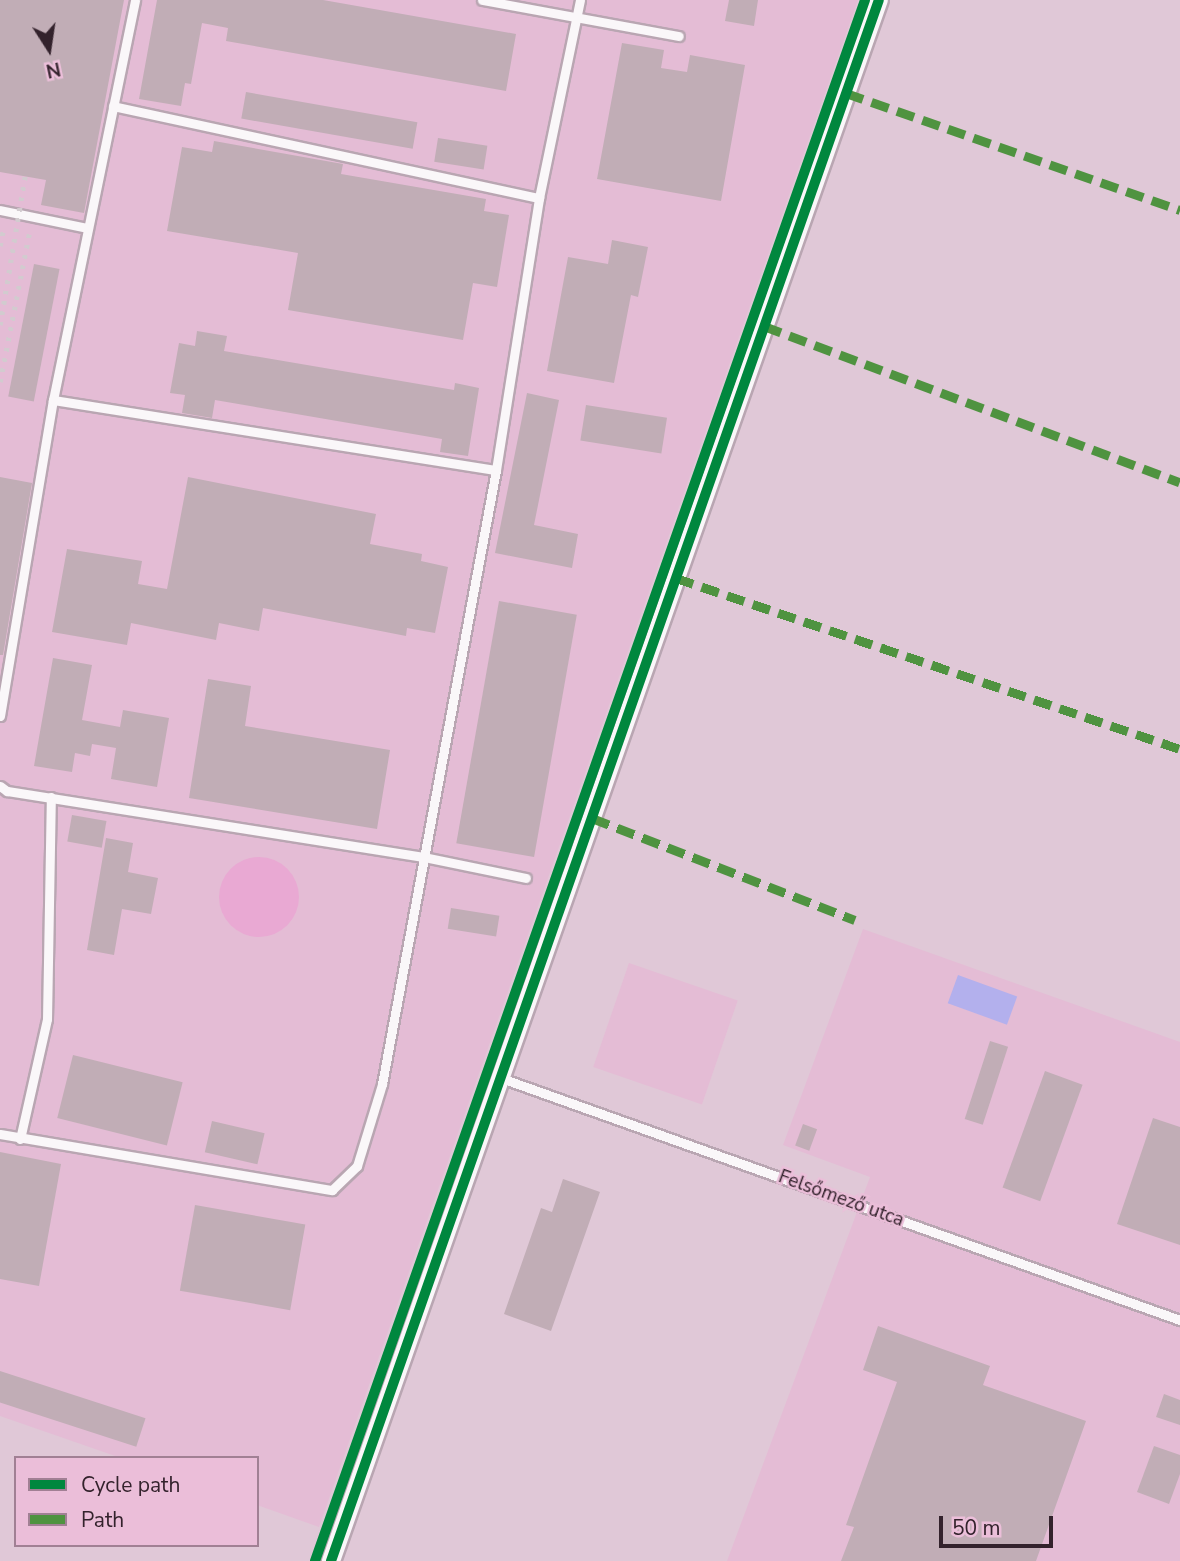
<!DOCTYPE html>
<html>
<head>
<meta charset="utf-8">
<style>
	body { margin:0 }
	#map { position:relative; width:1180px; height:1561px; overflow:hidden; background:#e0c8d7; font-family:"Nunito Sans",sans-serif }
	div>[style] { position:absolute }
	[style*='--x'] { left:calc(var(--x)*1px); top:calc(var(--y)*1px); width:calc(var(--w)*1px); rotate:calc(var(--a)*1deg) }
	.built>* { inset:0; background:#e4bcd5; transform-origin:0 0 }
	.green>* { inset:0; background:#e9a9d3 }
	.round { border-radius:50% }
	.water>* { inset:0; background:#b3b0ed; transform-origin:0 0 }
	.building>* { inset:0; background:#c1adb6; transform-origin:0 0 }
	.roads { filter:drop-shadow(2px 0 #b9a6b2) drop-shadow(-2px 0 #b9a6b2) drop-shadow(0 2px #b9a6b2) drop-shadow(0 -2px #b9a6b2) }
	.lane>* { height:9px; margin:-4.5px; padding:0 4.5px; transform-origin:4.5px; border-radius:4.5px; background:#faf7f9 }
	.street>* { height:18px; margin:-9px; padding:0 9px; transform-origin:9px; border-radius:9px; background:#faf7f9 }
	.rail>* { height:4.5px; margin-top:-2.25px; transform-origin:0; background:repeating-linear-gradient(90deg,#d2cbcf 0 3.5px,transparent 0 10.5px) }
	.quiet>* { height:9px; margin-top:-4.5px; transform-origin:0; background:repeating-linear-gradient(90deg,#4f9340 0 18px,transparent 0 27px) }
	.cycleway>* { height:10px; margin:-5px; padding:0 5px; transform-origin:5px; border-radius:5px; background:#00873e }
	span { translate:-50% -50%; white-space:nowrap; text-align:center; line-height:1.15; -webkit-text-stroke:5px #ebbed9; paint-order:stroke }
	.street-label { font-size:19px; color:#33222c }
	.legend { position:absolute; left:14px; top:1456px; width:245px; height:91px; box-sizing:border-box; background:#ebbed9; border:2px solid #a18094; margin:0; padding:9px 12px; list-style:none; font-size:21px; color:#33222c }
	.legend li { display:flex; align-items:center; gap:14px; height:35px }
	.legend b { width:35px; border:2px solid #a18094 }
	.north { position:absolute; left:14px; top:14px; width:70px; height:70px; -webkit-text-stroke:5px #ebbed9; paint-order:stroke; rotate:168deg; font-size:19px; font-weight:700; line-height:28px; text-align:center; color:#33222c }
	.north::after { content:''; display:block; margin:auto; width:24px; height:32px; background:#33222c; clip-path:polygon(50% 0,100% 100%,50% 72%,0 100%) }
	.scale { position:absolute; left:939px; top:1516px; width:114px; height:32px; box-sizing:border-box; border:4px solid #33222c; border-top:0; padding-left:9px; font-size:21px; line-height:24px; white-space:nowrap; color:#33222c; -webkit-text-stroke:5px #ebbed9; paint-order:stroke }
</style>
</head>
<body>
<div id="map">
	<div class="built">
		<i style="clip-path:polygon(0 0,858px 0,319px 1527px,257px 1505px,257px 1458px,121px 1458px,0 1416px)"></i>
		<i style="clip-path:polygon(863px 929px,1180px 1042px,1180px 1561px,727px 1561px,870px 1177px,783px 1145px)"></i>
		<i style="left:629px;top:963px;width:115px;height:110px;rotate:19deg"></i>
	</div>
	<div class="green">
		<i class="round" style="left:219px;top:857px;width:80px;height:80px"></i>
	</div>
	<div class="water">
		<i style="left:958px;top:975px;width:63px;height:30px;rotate:20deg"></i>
	</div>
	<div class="building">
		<i style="clip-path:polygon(0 0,124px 0,84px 213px,41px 205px,46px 180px,0 172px)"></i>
		<i style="clip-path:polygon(157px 0,323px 0,516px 34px,506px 91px,226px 41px,228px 28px,202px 23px,191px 84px,185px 83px,181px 106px,139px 99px)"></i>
		<i style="clip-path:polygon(729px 0,758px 0,754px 26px,725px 21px)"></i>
		<i style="clip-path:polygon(622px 43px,664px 50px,661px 68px,687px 72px,690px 55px,745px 65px,721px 201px,597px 179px)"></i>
		<i style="left:246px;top:92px;width:174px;height:27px;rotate:10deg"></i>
		<i style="left:438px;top:138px;width:50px;height:24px;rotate:9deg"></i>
		<i style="clip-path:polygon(214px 141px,343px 164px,341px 174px,486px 199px,484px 211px,509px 215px,497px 287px,473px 283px,463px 340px,288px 310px,298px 253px,167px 231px,182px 147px,212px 152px)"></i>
		<i style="clip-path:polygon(612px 240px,648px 247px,638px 297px,631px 295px,614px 383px,547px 371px,568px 257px,608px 264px)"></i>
		<i style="left:34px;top:264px;width:26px;height:135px;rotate:11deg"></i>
		<i style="clip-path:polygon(197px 331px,227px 336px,224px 351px,454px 390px,455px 383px,479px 388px,468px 456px,440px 452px,442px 439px,215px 400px,212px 418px,182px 413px,185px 395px,170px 393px,179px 343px,195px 346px)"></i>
		<i style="clip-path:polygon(527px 393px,559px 400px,534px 525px,578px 534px,572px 568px,495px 553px)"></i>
		<i style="left:586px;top:405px;width:82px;height:36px;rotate:9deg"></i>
		<i style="clip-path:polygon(0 477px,32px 483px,3px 655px,0 655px)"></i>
		<i style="clip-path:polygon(188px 477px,376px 514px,370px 544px,422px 554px,421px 561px,448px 567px,435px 633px,407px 628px,406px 636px,263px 608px,259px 631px,219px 623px,216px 640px,131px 623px,127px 645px,52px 632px,67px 549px,142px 561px,138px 584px,167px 589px)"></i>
		<i style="left:499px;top:601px;width:79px;height:246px;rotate:10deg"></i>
		<i style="clip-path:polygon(53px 658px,92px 665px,82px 720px,120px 727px,123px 710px,169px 718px,157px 787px,111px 779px,116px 748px,92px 744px,90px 756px,75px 753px,72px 772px,34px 766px)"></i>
		<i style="clip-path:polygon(208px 679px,251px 686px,245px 726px,390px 750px,377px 829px,189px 798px)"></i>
		<i style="left:72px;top:815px;width:35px;height:27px;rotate:10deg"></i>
		<i style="clip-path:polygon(106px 838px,133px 843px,128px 872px,158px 878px,151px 914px,122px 909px,114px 955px,87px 950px)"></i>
		<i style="left:451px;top:908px;width:49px;height:21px;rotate:9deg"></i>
		<i style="left:990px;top:1041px;width:19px;height:82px;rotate:18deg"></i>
		<i style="left:73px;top:1055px;width:113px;height:65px;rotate:14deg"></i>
		<i style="left:1045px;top:1071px;width:40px;height:124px;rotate:20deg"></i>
		<i style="clip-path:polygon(1153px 1118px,1180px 1127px,1180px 1245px,1117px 1224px)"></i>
		<i style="left:212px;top:1121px;width:54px;height:32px;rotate:13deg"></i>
		<i style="left:803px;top:1124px;width:15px;height:23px;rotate:20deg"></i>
		<i style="clip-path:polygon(0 1152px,61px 1164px,39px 1286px,0 1279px)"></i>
		<i style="clip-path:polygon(563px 1179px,600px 1192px,551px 1331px,504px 1314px,541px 1208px,552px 1212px)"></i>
		<i style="left:195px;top:1205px;width:112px;height:87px;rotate:10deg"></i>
		<i style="clip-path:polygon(878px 1326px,990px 1366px,983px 1385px,1086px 1421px,1036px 1561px,841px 1561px,854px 1527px,846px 1525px,897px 1382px,863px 1370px)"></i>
		<i style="left:0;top:1371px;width:153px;height:30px;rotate:18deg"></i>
		<i style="clip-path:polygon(1164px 1394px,1180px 1400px,1180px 1425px,1156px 1417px)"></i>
		<i style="clip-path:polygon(1154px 1446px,1180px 1455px,1180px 1474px,1169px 1504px,1137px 1492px)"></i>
	</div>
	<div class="roads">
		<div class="lane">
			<i style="--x:482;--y:0;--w:200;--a:10.4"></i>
			<i style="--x:113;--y:106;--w:436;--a:12.2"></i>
			<i style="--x:0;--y:210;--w:89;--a:11.7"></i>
			<i style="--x:53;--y:400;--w:448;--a:9"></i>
			<i style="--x:0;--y:716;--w:320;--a:-80.5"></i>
			<i style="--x:53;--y:400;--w:408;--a:-78.4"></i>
			<i style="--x:0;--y:786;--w:9;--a:36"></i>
			<i style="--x:7;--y:791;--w:422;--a:9"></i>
			<i style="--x:424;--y:857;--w:104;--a:11.6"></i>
			<i style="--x:501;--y:1078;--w:721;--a:19.62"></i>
			<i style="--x:0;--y:1134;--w:337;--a:9.6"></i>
			<i style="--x:332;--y:1190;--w:35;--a:-44"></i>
			<i style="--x:357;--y:1166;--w:86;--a:-73"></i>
			<i style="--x:382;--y:1084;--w:624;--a:-79.48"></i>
			<i style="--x:496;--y:470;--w:275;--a:-81"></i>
			<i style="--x:539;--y:198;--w:202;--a:-78.3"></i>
			<i style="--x:20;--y:1139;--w:123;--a:-77.3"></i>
			<i style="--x:47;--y:1019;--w:222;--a:-89"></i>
		</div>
		<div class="street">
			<i style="--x:331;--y:1561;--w:1654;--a:-70.66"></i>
		</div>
	</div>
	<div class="rail">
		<i style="--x:0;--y:246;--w:16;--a:-79"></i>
		<i style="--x:0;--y:325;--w:151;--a:-80.5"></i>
		<i style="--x:0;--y:382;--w:151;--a:-78.9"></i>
	</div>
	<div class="quiet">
		<i style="--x:846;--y:93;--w:354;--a:19.3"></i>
		<i style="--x:764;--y:326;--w:444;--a:20.6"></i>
		<i style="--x:676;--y:578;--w:532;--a:18.74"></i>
		<i style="--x:592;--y:818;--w:282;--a:21.2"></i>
	</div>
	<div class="cycleway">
		<i style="--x:315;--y:1561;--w:1655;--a:-70.59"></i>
		<i style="--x:331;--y:1561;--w:1654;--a:-70.66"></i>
	</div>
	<div class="street-label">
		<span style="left:841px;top:1199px;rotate:20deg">Felsőmező utca</span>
	</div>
	<ul class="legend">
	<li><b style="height:9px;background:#00873e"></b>Cycle path</li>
	<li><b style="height:9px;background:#4f9340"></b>Path</li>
	</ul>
	<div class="north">N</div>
	<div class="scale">50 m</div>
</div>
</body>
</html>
